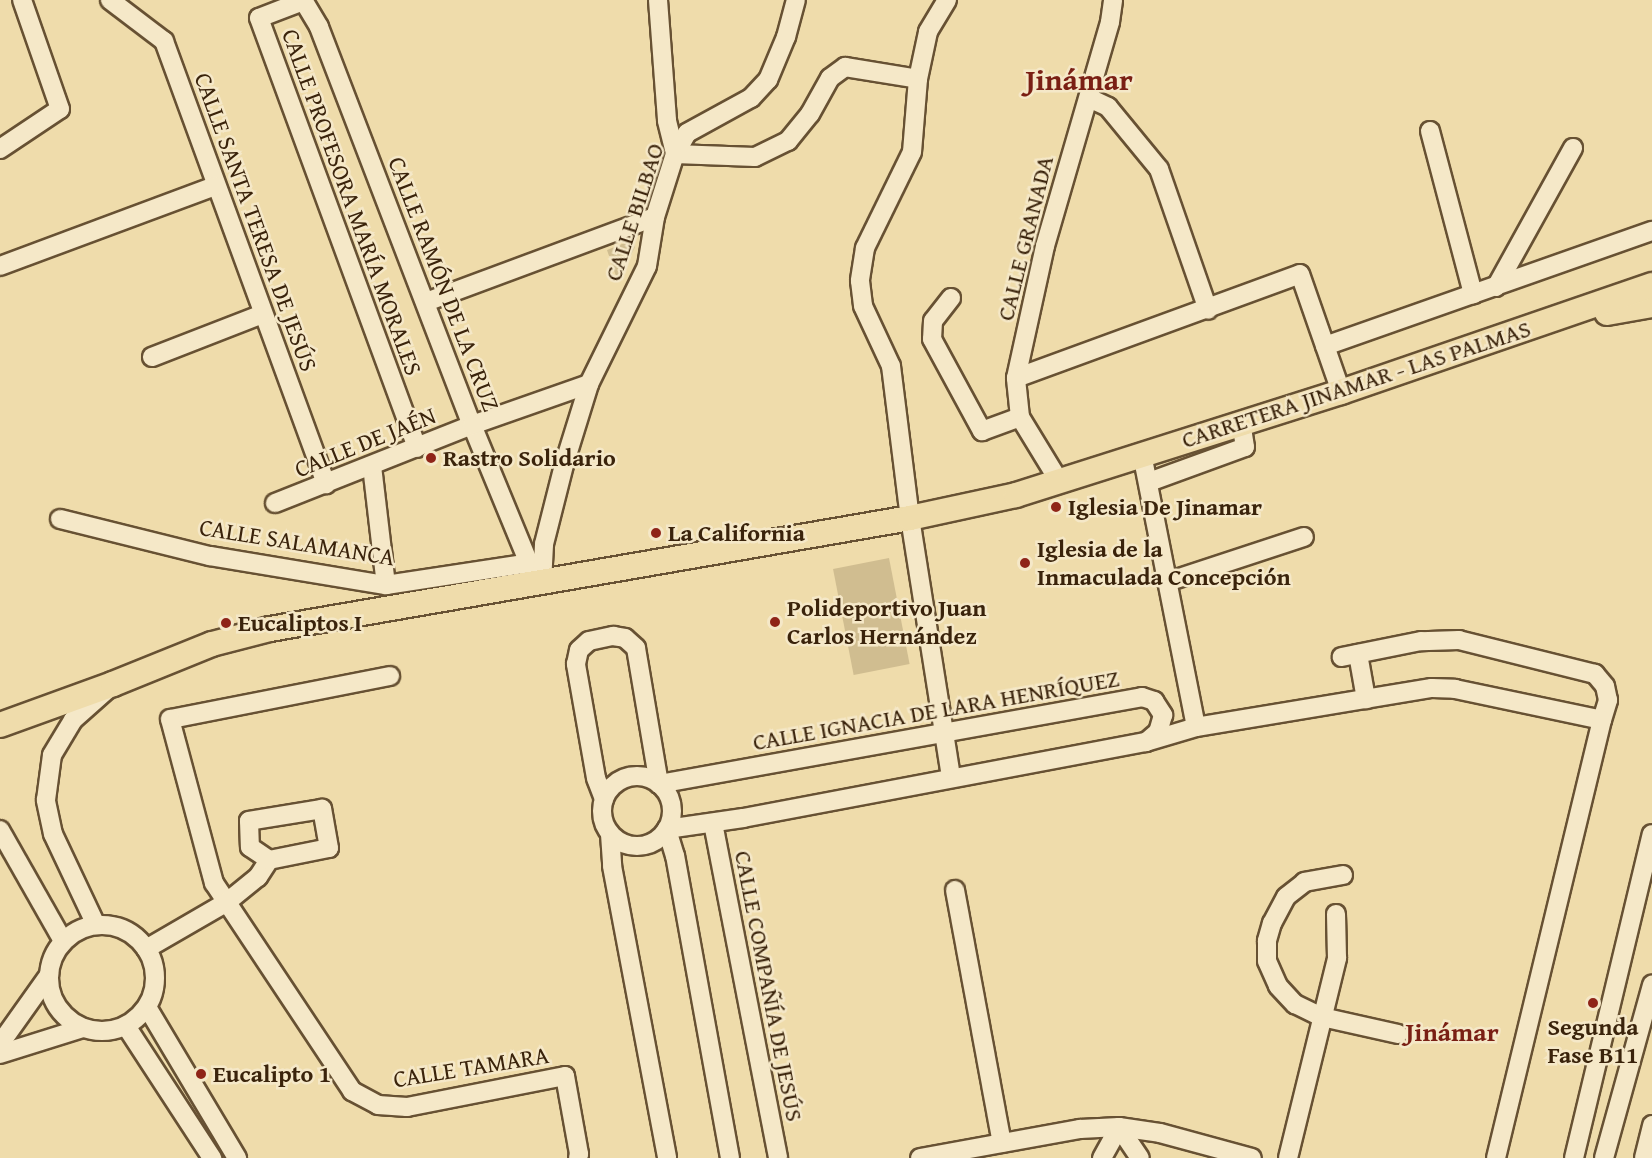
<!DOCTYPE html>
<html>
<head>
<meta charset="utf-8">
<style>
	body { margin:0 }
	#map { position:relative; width:1652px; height:1158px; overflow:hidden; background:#efdcab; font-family:"Gentium Book Plus",serif }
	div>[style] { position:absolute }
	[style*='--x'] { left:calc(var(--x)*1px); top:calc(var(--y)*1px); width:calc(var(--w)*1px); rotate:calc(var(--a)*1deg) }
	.green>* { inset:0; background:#d0bd90; transform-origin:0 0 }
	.roads { filter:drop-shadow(2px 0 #675133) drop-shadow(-2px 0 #675133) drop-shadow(0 2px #675133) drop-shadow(0 -2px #675133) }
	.minor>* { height:18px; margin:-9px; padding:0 9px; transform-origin:9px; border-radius:9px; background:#f5e8c8 }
	.minor>.ring { margin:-9px; padding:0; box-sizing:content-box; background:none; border:18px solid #f5e8c8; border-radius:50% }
	.major>* { height:24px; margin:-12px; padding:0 12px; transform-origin:12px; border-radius:12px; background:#efdcab }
	.dots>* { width:16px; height:16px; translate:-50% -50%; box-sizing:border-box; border:3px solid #f5e8c8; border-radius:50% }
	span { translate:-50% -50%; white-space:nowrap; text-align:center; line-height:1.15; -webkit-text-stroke:5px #f5e8c8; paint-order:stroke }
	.street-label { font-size:24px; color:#3a230b }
	.poi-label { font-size:24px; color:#3a230b; font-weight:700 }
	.left { translate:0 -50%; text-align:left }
	.neighbourhood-label { font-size:26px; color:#7a1f14; font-weight:700 }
	.district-label { font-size:30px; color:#7a1f14; font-weight:700 }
</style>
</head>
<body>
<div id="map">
	<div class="green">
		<i style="clip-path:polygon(632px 240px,635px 247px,618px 282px,607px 250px)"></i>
		<i style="left:889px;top:558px;width:108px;height:57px;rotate:79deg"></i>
	</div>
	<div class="roads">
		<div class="minor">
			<i style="--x:110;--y:0;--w:68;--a:37.2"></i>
			<i style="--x:164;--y:41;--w:472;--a:69.9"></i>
			<i style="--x:303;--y:0;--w:31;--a:59"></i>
			<i style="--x:319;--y:27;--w:426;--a:69"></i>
			<i style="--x:472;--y:425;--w:149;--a:67.6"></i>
			<i style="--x:529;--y:563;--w:24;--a:57"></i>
			<i style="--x:658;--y:0;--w:121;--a:85.7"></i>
			<i style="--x:667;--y:121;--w:34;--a:76"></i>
			<i style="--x:675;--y:154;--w:80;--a:2.1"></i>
			<i style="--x:755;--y:157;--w:37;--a:-26"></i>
			<i style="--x:788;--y:141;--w:35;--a:-51"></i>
			<i style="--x:810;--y:114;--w:41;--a:-60.9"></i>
			<i style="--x:830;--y:78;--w:19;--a:-36"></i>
			<i style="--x:845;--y:67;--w:74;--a:9.3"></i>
			<i style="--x:947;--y:0;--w:37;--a:121"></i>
			<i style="--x:928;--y:32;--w:48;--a:102"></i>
			<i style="--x:918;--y:79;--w:73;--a:94.7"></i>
			<i style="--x:912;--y:152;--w:107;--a:116.1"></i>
			<i style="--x:865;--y:248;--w:33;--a:99"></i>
			<i style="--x:860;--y:281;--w:25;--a:83"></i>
			<i style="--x:863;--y:306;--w:66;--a:65"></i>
			<i style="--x:891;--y:366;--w:153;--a:82.9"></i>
			<i style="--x:910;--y:518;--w:263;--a:81"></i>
			<i style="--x:303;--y:1;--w:47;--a:158.9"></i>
			<i style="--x:259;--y:18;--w:458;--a:69.8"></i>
			<i style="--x:1089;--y:98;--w:21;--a:25"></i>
			<i style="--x:1108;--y:107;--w:80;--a:50.6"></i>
			<i style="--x:1159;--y:169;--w:149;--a:70.8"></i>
			<i style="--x:1430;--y:131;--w:169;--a:75.2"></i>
			<i style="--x:0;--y:149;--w:72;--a:-33.7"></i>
			<i style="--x:60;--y:109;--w:115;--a:-109.2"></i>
			<i style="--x:0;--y:266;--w:229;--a:-20.4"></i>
			<i style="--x:1496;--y:287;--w:159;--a:-61"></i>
			<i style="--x:951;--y:298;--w:29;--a:128"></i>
			<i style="--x:933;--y:321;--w:18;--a:93"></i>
			<i style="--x:932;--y:339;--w:105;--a:61.5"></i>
			<i style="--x:982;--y:431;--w:40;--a:-20.2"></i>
			<i style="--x:426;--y:302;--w:244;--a:-20.4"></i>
			<i style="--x:1325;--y:346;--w:347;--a:-19.4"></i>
			<i style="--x:152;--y:357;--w:119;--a:-21.2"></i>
			<i style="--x:1016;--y:378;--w:302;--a:-20.1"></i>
			<i style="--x:1300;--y:274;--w:125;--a:70.8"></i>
			<i style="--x:1142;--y:454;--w:278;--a:78.8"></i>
			<i style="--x:372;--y:466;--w:120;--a:83.3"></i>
			<i style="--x:1059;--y:481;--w:75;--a:-121.4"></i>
			<i style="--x:1020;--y:417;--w:39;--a:-96"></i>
			<i style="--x:1016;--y:378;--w:135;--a:-77.6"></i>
			<i style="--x:1045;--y:246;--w:233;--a:-73.8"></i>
			<i style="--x:1110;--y:22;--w:22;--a:-82"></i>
			<i style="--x:1149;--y:482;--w:102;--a:-20"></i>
			<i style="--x:1245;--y:447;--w:24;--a:-99"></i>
			<i style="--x:275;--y:503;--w:212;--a:-21.6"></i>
			<i style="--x:472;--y:425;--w:124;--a:-19.3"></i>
			<i style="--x:60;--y:519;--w:154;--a:13.9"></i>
			<i style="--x:210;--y:556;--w:178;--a:9.4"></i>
			<i style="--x:386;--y:585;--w:145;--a:-8.7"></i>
			<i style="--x:1167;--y:582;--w:144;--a:-18.2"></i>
			<i style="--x:542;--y:583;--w:39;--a:-87"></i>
			<i style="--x:544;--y:544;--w:81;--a:-75.8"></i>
			<i style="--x:564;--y:465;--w:85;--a:-72.8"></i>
			<i style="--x:589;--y:384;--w:131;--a:-63.8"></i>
			<i style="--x:647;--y:266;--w:50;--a:-80.7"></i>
			<i style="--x:655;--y:217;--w:66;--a:-72.4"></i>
			<i style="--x:675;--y:154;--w:24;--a:-60"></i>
			<i style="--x:687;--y:133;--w:73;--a:-28.7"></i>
			<i style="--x:751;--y:98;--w:25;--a:-47"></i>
			<i style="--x:768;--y:80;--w:47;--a:-67.3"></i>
			<i style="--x:786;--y:37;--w:38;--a:-75"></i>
			<i style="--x:1358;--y:654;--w:46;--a:79.9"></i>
			<i style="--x:390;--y:676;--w:224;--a:168.9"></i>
			<i style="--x:170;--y:719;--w:170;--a:75"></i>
			<i style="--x:214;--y:883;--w:250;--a:56.4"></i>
			<i style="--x:352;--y:1091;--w:30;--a:28"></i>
			<i style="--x:378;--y:1105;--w:29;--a:4"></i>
			<i style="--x:407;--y:1107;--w:161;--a:-11.1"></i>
			<i style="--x:565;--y:1076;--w:79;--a:79.8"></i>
			<i style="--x:579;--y:1154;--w:4;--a:104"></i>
			<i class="ring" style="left:602px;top:776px;width:52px;height:52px"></i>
			<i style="--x:604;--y:799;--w:22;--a:-111"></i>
			<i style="--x:596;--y:778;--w:116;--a:-100"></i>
			<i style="--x:576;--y:664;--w:14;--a:-78"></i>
			<i style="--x:579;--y:650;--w:13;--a:-42"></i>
			<i style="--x:589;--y:641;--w:25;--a:-12"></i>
			<i style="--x:613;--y:636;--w:12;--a:9"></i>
			<i style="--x:625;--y:638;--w:15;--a:42"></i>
			<i style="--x:636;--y:648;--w:138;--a:80.4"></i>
			<i style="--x:659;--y:784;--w:491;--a:-10.2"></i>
			<i style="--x:1142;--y:697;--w:13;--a:18"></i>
			<i style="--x:1154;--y:701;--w:17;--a:57"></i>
			<i style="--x:1163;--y:715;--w:18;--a:106"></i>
			<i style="--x:1158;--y:732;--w:16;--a:140"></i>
			<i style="--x:713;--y:823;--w:341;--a:79"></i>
			<i style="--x:0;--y:830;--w:128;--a:60.4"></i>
			<i style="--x:610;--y:834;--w:32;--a:86"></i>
			<i style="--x:612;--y:866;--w:297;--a:79.3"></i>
			<i style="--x:1343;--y:875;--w:39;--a:170"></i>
			<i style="--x:1305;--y:882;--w:24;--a:142"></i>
			<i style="--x:1286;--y:897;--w:30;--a:118"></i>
			<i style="--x:1272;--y:923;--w:19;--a:106"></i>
			<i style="--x:1267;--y:941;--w:20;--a:90"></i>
			<i style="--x:1267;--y:961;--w:27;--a:66"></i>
			<i style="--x:1278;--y:986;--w:25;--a:47"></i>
			<i style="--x:1295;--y:1004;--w:30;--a:26"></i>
			<i style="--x:1322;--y:1017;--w:78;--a:12.6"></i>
			<i style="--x:955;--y:890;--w:257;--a:79.5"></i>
			<i class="ring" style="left:49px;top:925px;width:88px;height:88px"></i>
			<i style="--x:96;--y:925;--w:101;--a:-115.3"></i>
			<i style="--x:53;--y:834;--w:35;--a:-102"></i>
			<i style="--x:46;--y:800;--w:45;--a:-82.4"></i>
			<i style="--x:52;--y:755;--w:41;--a:-59"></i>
			<i style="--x:73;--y:720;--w:47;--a:-41.5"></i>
			<i style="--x:146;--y:949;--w:94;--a:-30.1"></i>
			<i style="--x:227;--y:902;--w:40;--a:-39"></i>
			<i style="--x:258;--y:877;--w:20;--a:-57"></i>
			<i style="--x:269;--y:860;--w:61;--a:-11.3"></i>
			<i style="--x:329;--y:848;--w:40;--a:-100"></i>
			<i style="--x:322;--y:809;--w:74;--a:170.7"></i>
			<i style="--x:249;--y:821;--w:26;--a:88"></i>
			<i style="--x:250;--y:847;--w:23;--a:34"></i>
			<i style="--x:147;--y:1007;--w:176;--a:59.2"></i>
			<i style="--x:126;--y:1026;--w:158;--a:56.9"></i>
			<i style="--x:0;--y:1044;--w:85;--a:-54.6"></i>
			<i style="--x:0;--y:1054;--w:87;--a:-17.4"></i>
			<i style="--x:730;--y:1158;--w:307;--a:-100.3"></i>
			<i style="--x:675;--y:856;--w:28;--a:-107"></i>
			<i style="--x:667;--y:829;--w:77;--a:-8.2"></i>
			<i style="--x:743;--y:818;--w:410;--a:-10.7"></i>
			<i style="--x:1146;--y:742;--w:52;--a:-16.7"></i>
			<i style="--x:1196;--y:727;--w:239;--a:-9.4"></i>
			<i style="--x:1432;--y:688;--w:23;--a:2"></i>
			<i style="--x:1455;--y:689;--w:150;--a:11.9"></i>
			<i style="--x:1602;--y:720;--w:21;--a:-73"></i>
			<i style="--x:1608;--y:700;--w:14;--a:-102"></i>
			<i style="--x:1605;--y:686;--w:16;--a:-130"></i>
			<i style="--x:1595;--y:674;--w:140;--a:-166"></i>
			<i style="--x:1459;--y:640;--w:38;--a:178"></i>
			<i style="--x:1421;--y:641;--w:81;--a:168.6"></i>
			<i style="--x:920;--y:1158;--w:163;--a:-10.3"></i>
			<i style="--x:1080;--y:1129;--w:39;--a:-3"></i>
			<i style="--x:1119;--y:1127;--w:41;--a:8.3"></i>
			<i style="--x:1160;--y:1133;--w:95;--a:15.2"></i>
			<i style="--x:1102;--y:1158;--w:35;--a:-61"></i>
			<i style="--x:1119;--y:1127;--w:37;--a:56"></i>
			<i style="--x:1288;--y:1158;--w:206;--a:-76.2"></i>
			<i style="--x:1337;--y:958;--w:44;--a:-91.3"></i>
			<i style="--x:1496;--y:1158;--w:451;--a:-76.4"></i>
			<i style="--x:1574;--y:1158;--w:333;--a:-76.5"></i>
			<i style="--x:1604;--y:1158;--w:180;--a:-74.5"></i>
			<i style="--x:1644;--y:1158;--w:34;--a:-76"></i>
		</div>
		<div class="major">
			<i style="--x:1607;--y:313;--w:46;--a:-10.1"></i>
			<i style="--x:0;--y:725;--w:120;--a:-19.9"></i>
			<i style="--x:113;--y:684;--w:107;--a:-22"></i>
			<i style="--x:212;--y:644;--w:60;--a:-14.5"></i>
			<i style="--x:270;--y:629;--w:650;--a:-9.84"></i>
			<i style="--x:910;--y:518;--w:108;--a:-12.2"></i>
			<i style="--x:1016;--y:495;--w:341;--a:-17.6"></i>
			<i style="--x:1341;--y:392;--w:329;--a:-19"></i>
		</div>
	</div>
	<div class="dots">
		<i style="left:431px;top:458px;background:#8f2418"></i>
		<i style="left:1056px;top:507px;background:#8f2418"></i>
		<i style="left:656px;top:533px;background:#8f2418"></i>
		<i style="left:1025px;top:563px;background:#8f2418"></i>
		<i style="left:775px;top:622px;background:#8f2418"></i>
		<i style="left:226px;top:623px;background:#8f2418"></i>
		<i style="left:1593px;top:1003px;background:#8f2418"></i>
		<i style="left:201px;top:1074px;background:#8f2418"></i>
	</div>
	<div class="street-label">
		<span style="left:352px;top:202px;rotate:70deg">CALLE PROFESORA MARÍA MORALES</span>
		<span style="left:634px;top:212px;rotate:-72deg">CALLE BILBAO</span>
		<span style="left:256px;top:222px;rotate:70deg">CALLE SANTA TERESA DE JESÚS</span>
		<span style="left:1025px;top:238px;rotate:-76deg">CALLE GRANADA</span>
		<span style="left:444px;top:284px;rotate:69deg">CALLE RAMÓN DE LA CRUZ</span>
		<span style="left:1356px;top:384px;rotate:-18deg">CARRETERA JINAMAR - LAS PALMAS</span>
		<span style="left:365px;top:442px;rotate:-22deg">CALLE DE JAÉN</span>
		<span style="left:297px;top:542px;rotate:9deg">CALLE SALAMANCA</span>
		<span style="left:936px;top:710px;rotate:-10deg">CALLE IGNACIA DE LARA HENRÍQUEZ</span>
		<span style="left:769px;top:986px;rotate:79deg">CALLE COMPAÑÍA DE JESÚS</span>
		<span style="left:471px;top:1067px;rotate:-9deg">CALLE TAMARA</span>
	</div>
	<div class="poi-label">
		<span class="left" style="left:443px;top:458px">Rastro Solidario</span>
		<span class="left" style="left:1068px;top:507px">Iglesia De Jinamar</span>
		<span class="left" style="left:668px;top:533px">La California</span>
		<span class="left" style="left:1037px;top:563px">Iglesia de la<br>Inmaculada Concepción</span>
		<span class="left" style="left:787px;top:622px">Polideportivo Juan<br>Carlos Hernández</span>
		<span class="left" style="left:238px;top:623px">Eucaliptos I</span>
		<span style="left:1593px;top:1041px">Segunda<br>Fase B11</span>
		<span class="left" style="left:213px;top:1074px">Eucalipto 1</span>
	</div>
	<div class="neighbourhood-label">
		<span style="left:1452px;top:1032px">Jinámar</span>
	</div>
	<div class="district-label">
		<span style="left:1079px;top:79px">Jinámar</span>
	</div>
</div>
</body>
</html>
